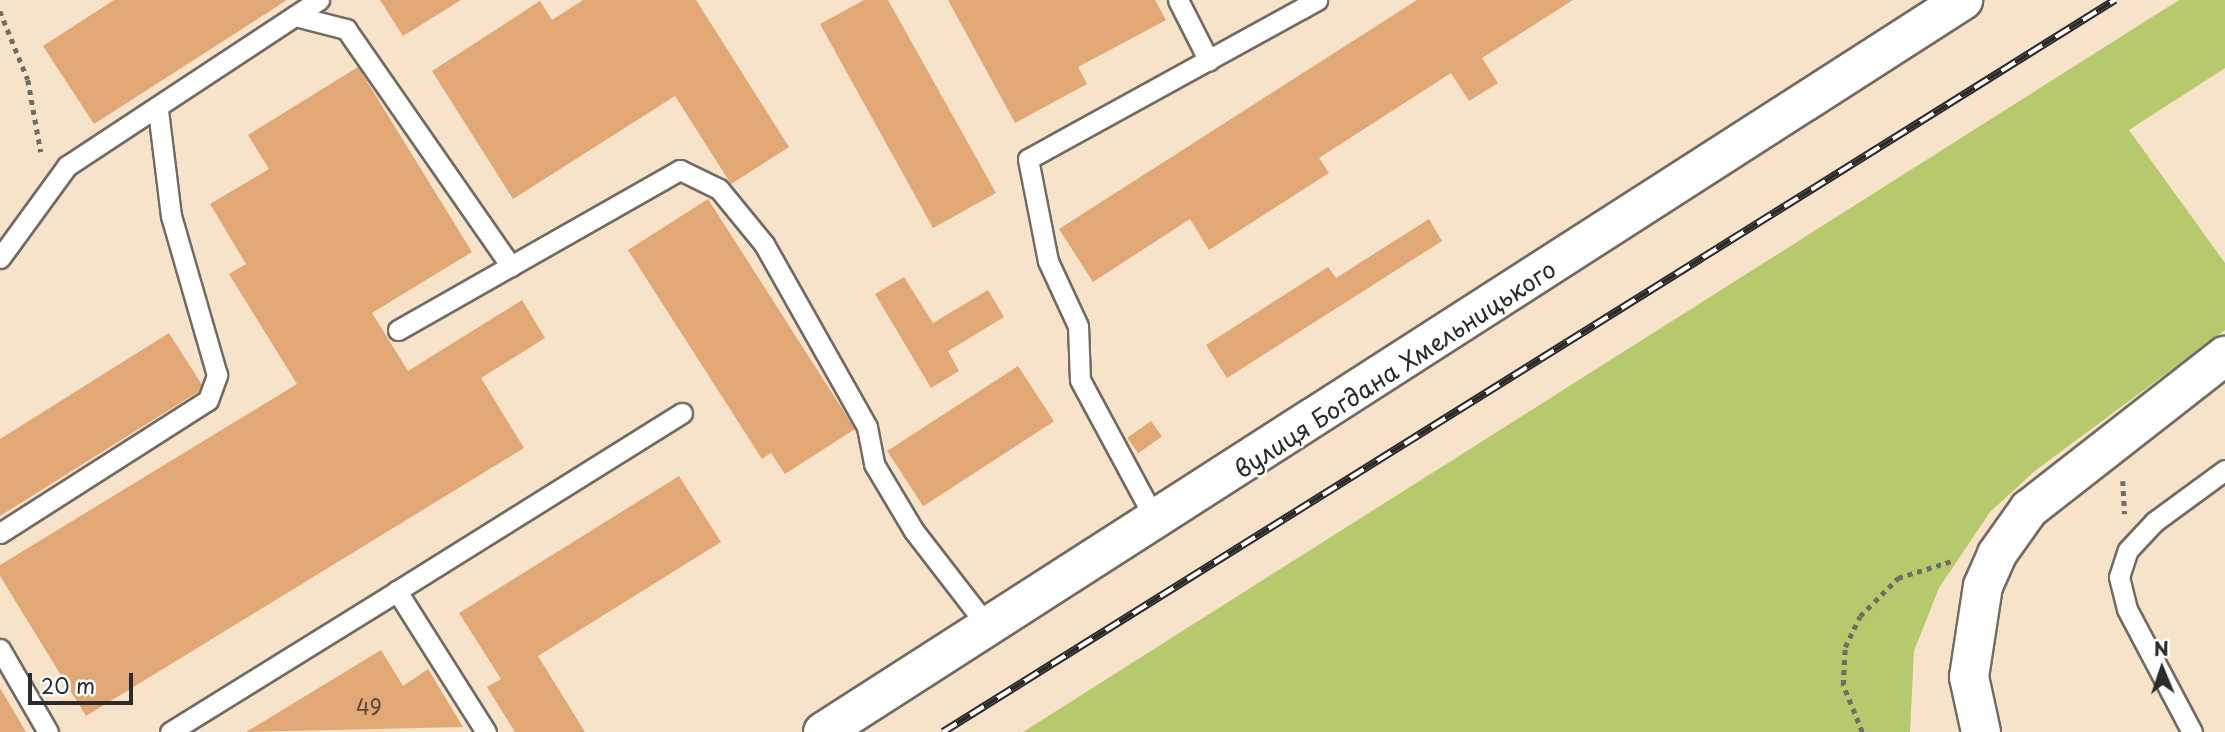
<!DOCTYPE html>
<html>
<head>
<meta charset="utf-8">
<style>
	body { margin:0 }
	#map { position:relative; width:2225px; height:732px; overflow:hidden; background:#f6e3ca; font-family:"Playpen Sans",sans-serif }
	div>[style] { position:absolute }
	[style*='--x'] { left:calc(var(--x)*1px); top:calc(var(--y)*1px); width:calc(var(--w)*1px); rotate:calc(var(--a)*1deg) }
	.green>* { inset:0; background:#b7c96d }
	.building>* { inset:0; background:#e1a774; transform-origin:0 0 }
	.path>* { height:4.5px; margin-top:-2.25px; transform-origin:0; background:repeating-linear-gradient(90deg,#726b63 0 5px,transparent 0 10px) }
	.roads { filter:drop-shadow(2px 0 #726b63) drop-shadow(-2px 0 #726b63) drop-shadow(0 2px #726b63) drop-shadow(0 -2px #726b63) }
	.lane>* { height:19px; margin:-9.5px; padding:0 9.5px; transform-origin:9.5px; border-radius:9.5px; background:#fff }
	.street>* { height:38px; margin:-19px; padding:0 19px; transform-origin:19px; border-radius:19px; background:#fff }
	.rail>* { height:8px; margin-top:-4px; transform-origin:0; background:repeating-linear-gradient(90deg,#fff 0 16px,#2b2b2b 0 32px); box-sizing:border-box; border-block:2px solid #2b2b2b }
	span { translate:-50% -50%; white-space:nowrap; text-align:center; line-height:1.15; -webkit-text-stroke:5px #fff; paint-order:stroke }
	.number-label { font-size:21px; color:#584a3d }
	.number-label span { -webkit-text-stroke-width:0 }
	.street-label { font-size:24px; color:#2b2b2b }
	.north { position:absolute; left:2127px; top:634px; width:70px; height:70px; -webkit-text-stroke:5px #fff; paint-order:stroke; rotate:358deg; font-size:19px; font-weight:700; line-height:28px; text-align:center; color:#2b2b2b }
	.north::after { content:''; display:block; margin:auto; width:24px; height:32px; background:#2b2b2b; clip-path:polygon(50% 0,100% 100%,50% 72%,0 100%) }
	.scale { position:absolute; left:28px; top:673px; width:105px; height:32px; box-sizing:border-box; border:4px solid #2b2b2b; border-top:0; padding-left:9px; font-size:21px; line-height:24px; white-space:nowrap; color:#2b2b2b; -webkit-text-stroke:5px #fff; paint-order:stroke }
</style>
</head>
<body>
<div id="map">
	<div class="green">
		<i style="clip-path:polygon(2179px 0,2225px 0,2225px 68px,2129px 130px,2225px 263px,2225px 330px,2036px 470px,1990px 512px,1939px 588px,1914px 651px,1910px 732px,1023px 732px)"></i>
	</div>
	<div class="building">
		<i style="clip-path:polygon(114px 0,287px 0,94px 124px,43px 46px)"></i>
		<i style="clip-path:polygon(380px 0,461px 0,403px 36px)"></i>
		<i style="clip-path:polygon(583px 0,696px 0,789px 147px,731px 184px,675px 96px,513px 199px,432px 71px,540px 1px,552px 20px)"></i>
		<i style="clip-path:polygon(864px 0,888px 0,996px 193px,933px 228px,820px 24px)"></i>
		<i style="clip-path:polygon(948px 0,1155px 0,1166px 20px,1078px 67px,1087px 84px,1015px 123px)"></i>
		<i style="clip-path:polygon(1417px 0,1573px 0,1482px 58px,1498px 83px,1469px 101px,1451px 73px,1319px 158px,1329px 173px,1209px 250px,1190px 219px,1093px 282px,1059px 229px)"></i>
		<i style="clip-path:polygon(358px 67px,472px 252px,372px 313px,408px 371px,522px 300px,545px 338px,481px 378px,524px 448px,86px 716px,0 576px,0 565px,297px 384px,229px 274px,246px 264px,210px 204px,269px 169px,248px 135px)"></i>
		<i style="clip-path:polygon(708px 199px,855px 429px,785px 474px,771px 453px,762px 459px,628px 250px)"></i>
		<i style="clip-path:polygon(1429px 219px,1442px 241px,1227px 378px,1206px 345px,1328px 267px,1336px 278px)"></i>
		<i style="clip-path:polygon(904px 277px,933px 323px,988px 290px,1004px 317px,948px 351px,959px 371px,931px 388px,875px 294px)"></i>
		<i style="clip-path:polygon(169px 333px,204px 388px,0 516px,0 439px)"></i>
		<i style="left:1018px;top:366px;width:66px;height:156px;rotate:57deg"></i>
		<i style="left:1151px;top:421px;width:19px;height:29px;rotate:55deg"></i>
		<i style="clip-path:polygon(679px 476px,721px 542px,538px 656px,585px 732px,515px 732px,487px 687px,501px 679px,459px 613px)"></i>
		<i style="clip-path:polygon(381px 650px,403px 686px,428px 669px,463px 727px,246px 732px)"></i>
		<i style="clip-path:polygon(0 688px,26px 732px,0 732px)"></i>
	</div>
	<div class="path">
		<i style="--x:0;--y:11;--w:74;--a:67.9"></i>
		<i style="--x:28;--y:80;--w:73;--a:79.8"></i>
		<i style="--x:2123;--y:481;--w:33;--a:87"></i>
		<i style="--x:1862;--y:732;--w:51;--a:-112"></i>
		<i style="--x:1843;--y:685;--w:38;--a:-87"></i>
		<i style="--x:1845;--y:647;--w:34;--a:-64"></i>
		<i style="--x:1860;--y:616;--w:54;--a:-45"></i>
		<i style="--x:1898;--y:578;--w:60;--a:-17.5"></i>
	</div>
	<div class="roads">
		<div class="lane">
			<i style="--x:1178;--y:0;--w:68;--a:63.1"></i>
			<i style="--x:295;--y:16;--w:53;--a:14.3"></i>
			<i style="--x:346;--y:29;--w:289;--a:55.2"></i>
			<i style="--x:0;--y:258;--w:114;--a:-53.9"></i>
			<i style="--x:67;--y:166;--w:302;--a:-33.4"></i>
			<i style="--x:398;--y:330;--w:324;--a:-29.6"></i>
			<i style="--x:680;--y:170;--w:43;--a:26"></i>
			<i style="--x:719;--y:189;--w:71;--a:50.7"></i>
			<i style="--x:764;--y:244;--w:210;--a:60.6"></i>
			<i style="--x:867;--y:427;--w:38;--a:79"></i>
			<i style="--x:874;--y:464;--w:78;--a:59.2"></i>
			<i style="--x:914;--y:531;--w:123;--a:52.3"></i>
			<i style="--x:1156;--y:521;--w:160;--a:-118.3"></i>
			<i style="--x:1080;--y:380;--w:54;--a:-92.1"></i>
			<i style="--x:1078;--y:326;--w:72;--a:-114.8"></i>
			<i style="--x:1048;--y:261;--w:104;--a:-101.1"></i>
			<i style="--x:1028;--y:159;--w:330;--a:-28.8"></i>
			<i style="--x:0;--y:533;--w:247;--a:-32.6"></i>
			<i style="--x:208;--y:400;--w:27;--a:-70"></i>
			<i style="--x:217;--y:375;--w:166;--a:-106.1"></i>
			<i style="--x:171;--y:216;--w:107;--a:-97"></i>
			<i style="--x:0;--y:649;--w:96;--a:60"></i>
			<i style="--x:170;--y:732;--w:267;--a:-31.8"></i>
			<i style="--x:486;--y:732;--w:167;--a:-122.3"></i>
			<i style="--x:397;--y:591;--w:336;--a:-32"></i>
			<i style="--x:2192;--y:732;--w:139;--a:-117.9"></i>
			<i style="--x:2127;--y:609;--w:33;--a:-104"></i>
			<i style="--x:2119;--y:577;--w:28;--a:-72"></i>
			<i style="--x:2128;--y:550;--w:38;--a:-47"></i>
			<i style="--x:2154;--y:522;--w:88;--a:-36.2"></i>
		</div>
		<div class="street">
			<i style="--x:823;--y:732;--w:1355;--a:-32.7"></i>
			<i style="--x:1981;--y:732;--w:56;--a:-102.3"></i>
			<i style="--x:1969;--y:677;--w:92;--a:-81.3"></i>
			<i style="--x:1983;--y:586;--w:35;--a:-66"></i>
			<i style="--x:1997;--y:554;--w:55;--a:-54.6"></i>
			<i style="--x:2029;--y:509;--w:249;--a:-38"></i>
		</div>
	</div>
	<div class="rail">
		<i style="--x:943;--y:732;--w:1382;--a:-31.99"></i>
	</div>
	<div class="number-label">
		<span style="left:369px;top:706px">49</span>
	</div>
	<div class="street-label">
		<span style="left:1395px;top:369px;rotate:-33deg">вулиця Богдана Хмельницького</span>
	</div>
	<div class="north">N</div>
	<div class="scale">20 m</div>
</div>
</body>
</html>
